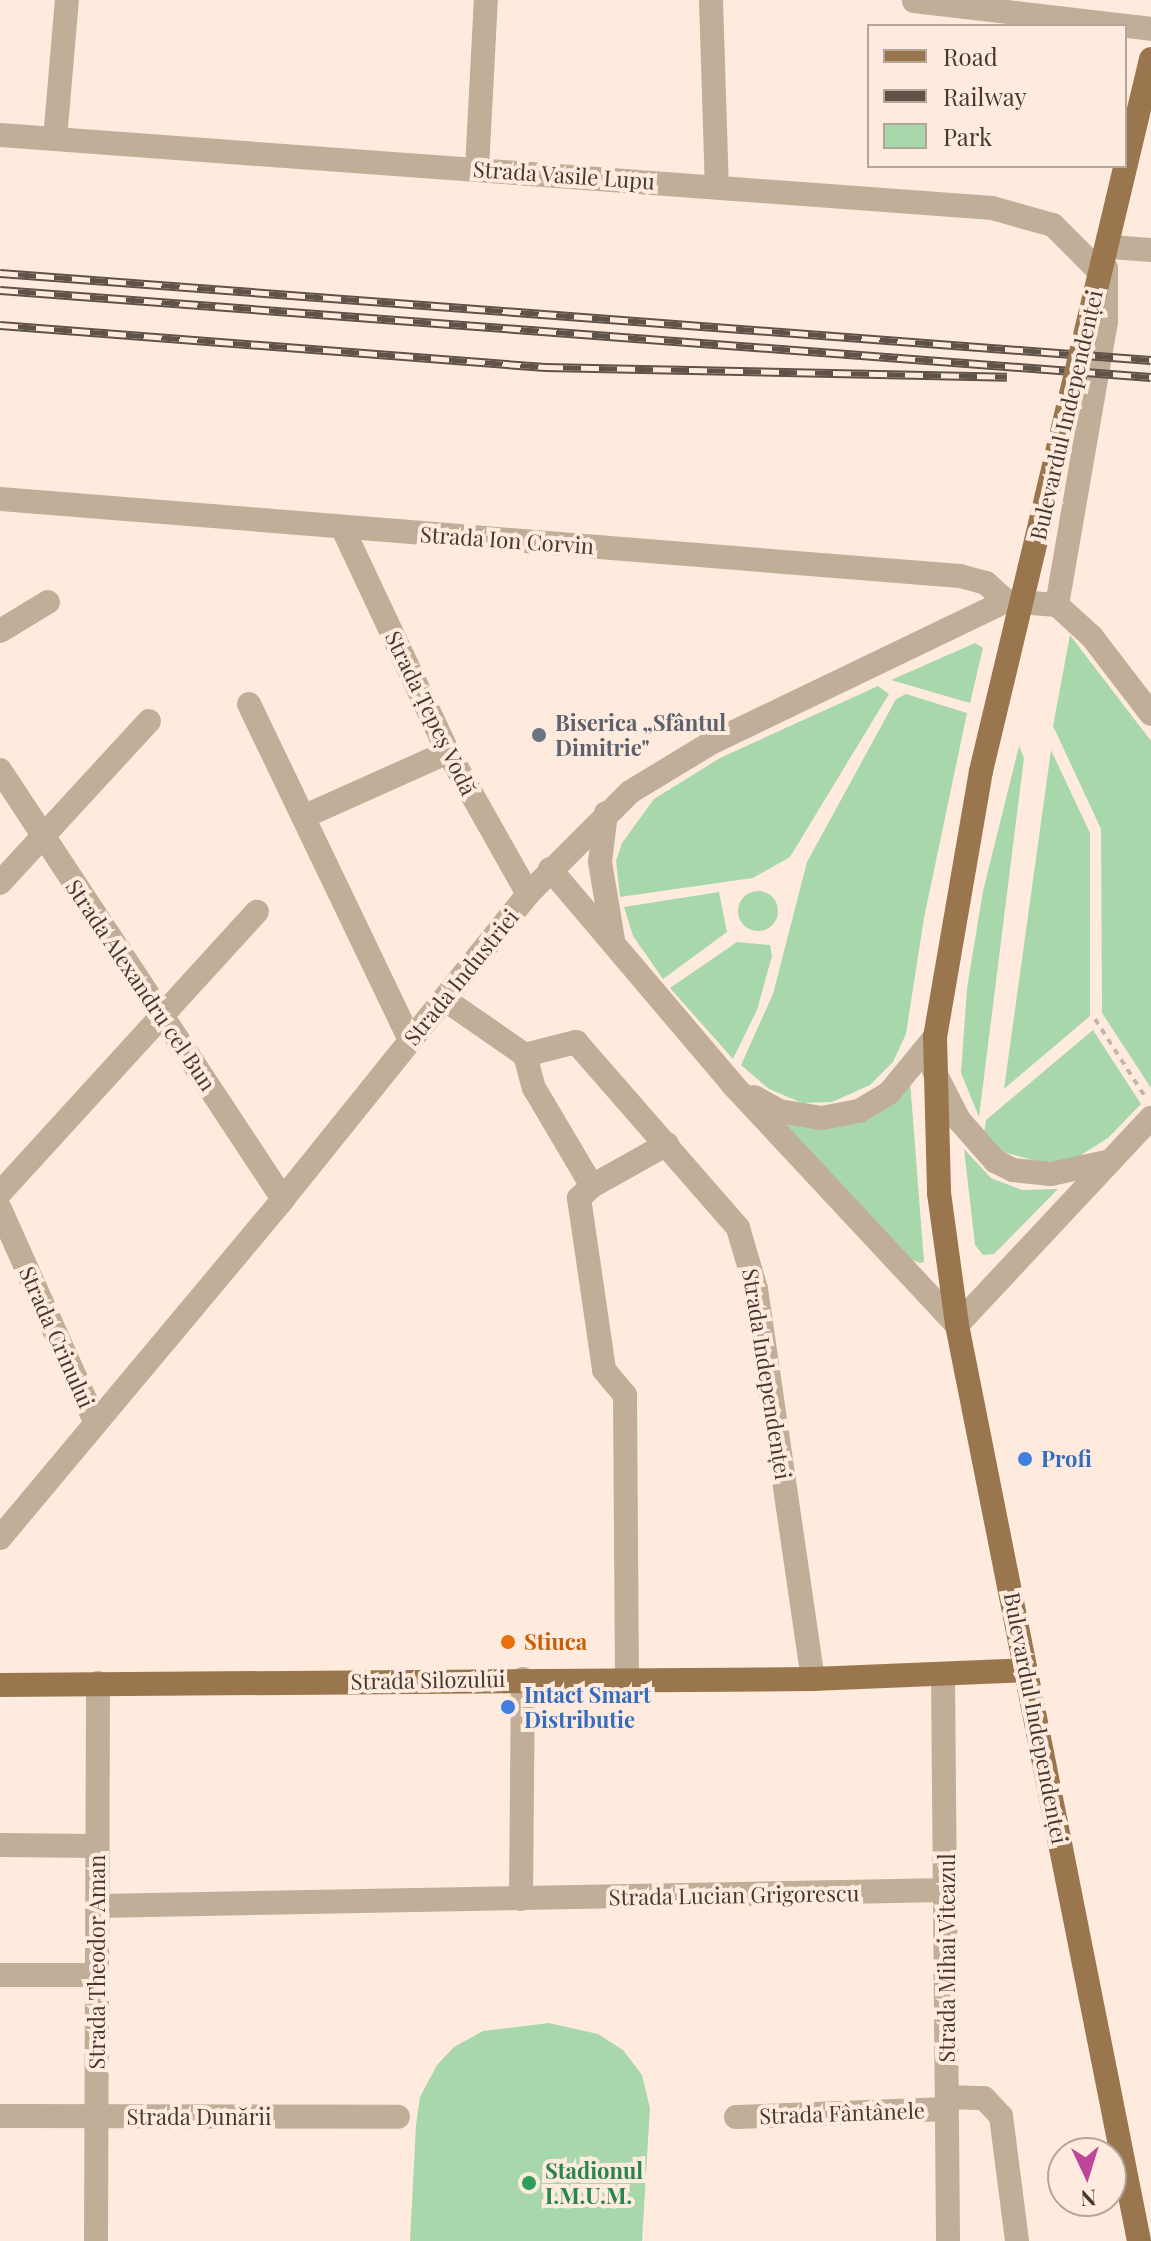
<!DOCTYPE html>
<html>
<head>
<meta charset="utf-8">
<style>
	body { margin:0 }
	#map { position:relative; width:1151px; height:2241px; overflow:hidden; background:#ffebde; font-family:"Playfair Display",serif }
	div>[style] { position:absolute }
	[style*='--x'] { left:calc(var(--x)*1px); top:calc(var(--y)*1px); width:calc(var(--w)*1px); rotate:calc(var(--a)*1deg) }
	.green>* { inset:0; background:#a9d7ac }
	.round { border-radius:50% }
	.path>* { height:4px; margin-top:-2px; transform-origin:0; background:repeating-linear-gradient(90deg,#c5b4a8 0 6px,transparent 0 12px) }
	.minor>* { height:24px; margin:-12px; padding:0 12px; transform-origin:12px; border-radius:12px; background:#c1ae98 }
	.major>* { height:24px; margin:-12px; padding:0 12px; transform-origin:12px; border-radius:12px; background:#99764e }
	.rail>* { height:9px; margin-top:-4.5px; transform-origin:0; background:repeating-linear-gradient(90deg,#ffebde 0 18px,#605249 0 36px); box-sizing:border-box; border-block:2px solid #605249 }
	.major-bridge>* { height:24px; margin:-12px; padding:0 12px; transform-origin:12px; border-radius:12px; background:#99764e }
	.dots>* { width:22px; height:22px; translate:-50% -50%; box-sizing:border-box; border:4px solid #ffebde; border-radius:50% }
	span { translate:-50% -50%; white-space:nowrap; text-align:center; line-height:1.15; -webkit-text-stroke:8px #ffebde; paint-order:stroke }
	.street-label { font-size:22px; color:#463931 }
	.worship-label { font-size:22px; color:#5b616d; font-weight:700 }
	.left { translate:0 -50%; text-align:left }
	.shop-label { font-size:22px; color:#366cbe; font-weight:700 }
	.food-label { font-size:22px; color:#c56008; font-weight:700 }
	.leisure-label { font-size:22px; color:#27864d; font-weight:700 }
	.legend { position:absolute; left:867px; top:24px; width:260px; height:144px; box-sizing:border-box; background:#ffebde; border:2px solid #b5a499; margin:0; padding:10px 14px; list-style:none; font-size:24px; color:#463931 }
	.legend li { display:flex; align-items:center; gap:16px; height:40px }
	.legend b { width:40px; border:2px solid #b5a499 }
	.north { position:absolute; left:1047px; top:2137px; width:80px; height:80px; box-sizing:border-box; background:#ffebde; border:2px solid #b5a499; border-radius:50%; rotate:176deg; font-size:22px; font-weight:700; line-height:32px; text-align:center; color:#463931 }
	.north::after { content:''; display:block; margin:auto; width:28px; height:36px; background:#be4598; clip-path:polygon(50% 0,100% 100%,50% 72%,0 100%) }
</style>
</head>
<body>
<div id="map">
	<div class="green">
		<i style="clip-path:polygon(1070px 635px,1151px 741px,1151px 1088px,1102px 1013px,1101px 829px,1053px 726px)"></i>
		<i style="clip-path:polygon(975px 643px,983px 648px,970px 703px,891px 680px)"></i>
		<i style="clip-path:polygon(878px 686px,889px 694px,790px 857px,753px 878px,620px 897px,616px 861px,622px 843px,654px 799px,720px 758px)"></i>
		<i style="clip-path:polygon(906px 694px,967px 713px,924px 918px,906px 1034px,893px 1062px,870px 1085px,832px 1102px,802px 1103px,769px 1089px,741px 1065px,773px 994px,807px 862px,896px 699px)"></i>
		<i style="clip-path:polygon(1019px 746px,1024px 758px,979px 1117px,961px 1073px,967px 988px,983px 891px)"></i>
		<i style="clip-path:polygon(1051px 750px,1090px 833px,1090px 1016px,1004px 1089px)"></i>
		<i class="round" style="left:738px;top:891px;width:40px;height:40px"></i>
		<i style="clip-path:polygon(719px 892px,727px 932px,663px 979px,633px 936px,624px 907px)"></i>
		<i style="clip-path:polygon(737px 942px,770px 945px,772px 956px,757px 1010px,733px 1059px,670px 988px)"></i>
		<i style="clip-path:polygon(1093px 1030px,1141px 1104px,1108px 1138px,1078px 1157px,1044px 1163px,999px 1151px,984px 1134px,986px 1120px)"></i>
		<i style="clip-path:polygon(910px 1081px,924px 1262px,920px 1263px,909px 1259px,776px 1119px,804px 1123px)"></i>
		<i style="clip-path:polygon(964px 1149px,991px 1178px,1022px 1190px,1058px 1189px,994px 1254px,983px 1255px,975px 1245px)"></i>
		<i style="clip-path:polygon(549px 2023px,598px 2034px,623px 2050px,642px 2075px,650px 2108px,642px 2241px,410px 2241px,416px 2125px,420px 2097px,437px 2065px,454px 2047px,483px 2031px)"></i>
	</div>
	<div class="path">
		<i style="--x:1095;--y:1019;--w:94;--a:57.2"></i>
	</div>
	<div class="minor">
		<i style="--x:711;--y:0;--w:187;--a:88.2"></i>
		<i style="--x:914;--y:1;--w:239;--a:6.7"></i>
		<i style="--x:0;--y:135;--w:995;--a:4.21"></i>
		<i style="--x:992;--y:208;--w:63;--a:15.6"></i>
		<i style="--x:1053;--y:225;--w:72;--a:45"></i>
		<i style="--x:55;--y:139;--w:140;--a:-85.1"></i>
		<i style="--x:477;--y:169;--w:169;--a:-87"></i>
		<i style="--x:1111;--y:247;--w:40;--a:4.3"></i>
		<i style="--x:0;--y:499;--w:963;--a:4.59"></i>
		<i style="--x:960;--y:576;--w:27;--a:15"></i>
		<i style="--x:986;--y:583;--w:27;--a:42"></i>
		<i style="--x:342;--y:527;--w:249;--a:64.8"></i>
		<i style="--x:448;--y:752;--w:163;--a:60.6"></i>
		<i style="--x:1057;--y:605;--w:287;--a:-80.2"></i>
		<i style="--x:1106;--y:322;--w:54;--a:-90"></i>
		<i style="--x:1057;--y:605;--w:47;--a:42.4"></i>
		<i style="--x:1092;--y:637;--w:97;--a:52.5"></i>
		<i style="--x:0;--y:631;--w:56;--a:-31.1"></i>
		<i style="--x:249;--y:704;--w:373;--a:64.4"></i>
		<i style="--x:0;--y:770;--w:514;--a:56.59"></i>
		<i style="--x:606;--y:813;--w:49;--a:97"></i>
		<i style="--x:600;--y:862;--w:79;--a:80.5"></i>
		<i style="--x:303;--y:817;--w:159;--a:-24.1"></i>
		<i style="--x:550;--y:869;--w:283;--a:49.7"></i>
		<i style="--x:733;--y:1085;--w:328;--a:47"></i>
		<i style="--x:957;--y:1325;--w:284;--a:-46.9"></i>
		<i style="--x:0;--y:883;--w:220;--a:-47.4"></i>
		<i style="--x:444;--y:999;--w:98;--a:34.7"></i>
		<i style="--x:525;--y:1055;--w:53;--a:-14.3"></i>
		<i style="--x:576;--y:1042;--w:247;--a:48.9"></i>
		<i style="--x:738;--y:1228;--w:64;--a:73.6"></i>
		<i style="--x:756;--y:1289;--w:394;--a:81.7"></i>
		<i style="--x:525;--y:1055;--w:34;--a:75"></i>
		<i style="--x:534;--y:1088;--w:114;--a:59.4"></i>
		<i style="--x:592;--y:1186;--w:18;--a:137"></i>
		<i style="--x:579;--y:1198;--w:174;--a:81.7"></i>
		<i style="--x:604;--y:1370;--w:33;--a:50"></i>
		<i style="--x:625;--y:1395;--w:284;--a:89.6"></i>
		<i style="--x:934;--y:1071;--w:55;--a:63"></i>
		<i style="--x:959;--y:1120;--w:55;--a:48.7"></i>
		<i style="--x:995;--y:1161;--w:20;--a:27"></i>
		<i style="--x:1013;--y:1170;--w:38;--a:6"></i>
		<i style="--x:1051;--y:1174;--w:60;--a:-12.4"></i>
		<i style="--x:754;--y:1097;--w:29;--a:29"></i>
		<i style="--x:779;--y:1111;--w:44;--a:9.2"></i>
		<i style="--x:822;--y:1118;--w:38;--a:-11"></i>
		<i style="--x:859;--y:1111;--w:35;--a:-31"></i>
		<i style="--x:889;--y:1093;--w:72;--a:-50.6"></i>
		<i style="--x:592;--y:1186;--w:86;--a:-29.2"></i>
		<i style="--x:0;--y:1193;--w:381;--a:-47.6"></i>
		<i style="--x:0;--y:1209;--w:232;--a:65.9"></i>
		<i style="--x:0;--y:1538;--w:442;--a:-50.1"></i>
		<i style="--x:283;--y:1199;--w:391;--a:-51.2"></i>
		<i style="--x:528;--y:894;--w:144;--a:-45"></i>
		<i style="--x:630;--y:792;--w:95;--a:-31.2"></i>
		<i style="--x:711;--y:743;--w:327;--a:-25.7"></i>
		<i style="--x:1006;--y:601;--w:51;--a:4.5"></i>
		<i style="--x:943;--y:1676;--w:565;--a:89.49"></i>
		<i style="--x:0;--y:1845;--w:97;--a:0.6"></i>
		<i style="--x:521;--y:1899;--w:220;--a:-89.5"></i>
		<i style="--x:97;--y:1906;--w:850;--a:-1.08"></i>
		<i style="--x:0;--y:1975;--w:96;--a:0"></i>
		<i style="--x:947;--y:2097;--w:37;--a:2"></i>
		<i style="--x:984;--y:2098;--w:25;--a:47"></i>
		<i style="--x:1001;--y:2116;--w:126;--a:82.7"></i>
		<i style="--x:0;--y:2116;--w:398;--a:0.1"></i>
		<i style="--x:736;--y:2117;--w:211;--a:-2.2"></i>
		<i style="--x:96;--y:2241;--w:558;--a:-89.79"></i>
	</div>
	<div class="major">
		<i style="--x:981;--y:771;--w:270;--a:99.8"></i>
		<i style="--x:935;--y:1037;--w:156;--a:88.5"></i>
		<i style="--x:939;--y:1193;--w:133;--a:82.2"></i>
		<i style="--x:957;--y:1325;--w:934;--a:78.76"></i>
		<i style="--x:0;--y:1685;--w:813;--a:-0.42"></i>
		<i style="--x:813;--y:1679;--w:213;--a:-2.4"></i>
	</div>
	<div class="rail">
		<i style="--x:0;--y:273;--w:1154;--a:4.32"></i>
		<i style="--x:0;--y:290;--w:1154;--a:4.32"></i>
		<i style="--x:0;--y:325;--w:547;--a:4.41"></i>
		<i style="--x:545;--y:367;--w:462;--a:1.2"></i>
	</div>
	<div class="major-bridge">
		<i style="--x:981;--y:771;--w:732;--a:-76.57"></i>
	</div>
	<div class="dots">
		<i style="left:539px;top:735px;background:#6b7280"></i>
		<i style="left:1025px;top:1459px;background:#3f7fe0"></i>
		<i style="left:508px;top:1642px;background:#e8710a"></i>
		<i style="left:508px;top:1707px;background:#3f7fe0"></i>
		<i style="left:529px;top:2183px;background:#2e9e5b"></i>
	</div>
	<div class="street-label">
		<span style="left:564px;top:175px;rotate:4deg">Strada Vasile Lupu</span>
		<span style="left:1066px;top:415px;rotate:-77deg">Bulevardul Independenței</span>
		<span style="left:507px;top:540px;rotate:4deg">Strada Ion Corvin</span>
		<span style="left:431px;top:713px;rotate:64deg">Strada Țepeș Vodă</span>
		<span style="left:461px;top:977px;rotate:-51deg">Strada Industriei</span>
		<span style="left:141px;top:985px;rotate:56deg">Strada Alexandru cel Bun</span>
		<span style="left:57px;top:1337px;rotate:66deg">Strada Crinului</span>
		<span style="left:767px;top:1374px;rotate:81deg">Strada Independenței</span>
		<span style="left:428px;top:1680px;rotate:-1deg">Strada Silozului</span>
		<span style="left:1036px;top:1718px;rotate:79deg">Bulevardul Independenței</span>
		<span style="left:734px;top:1895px;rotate:-1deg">Strada Lucian Grigorescu</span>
		<span style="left:947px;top:1958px;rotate:-90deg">Strada Mihai Viteazul</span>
		<span style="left:97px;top:1962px;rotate:-90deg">Strada Theodor Aman</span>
		<span style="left:842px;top:2113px;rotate:-2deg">Strada Fântânele</span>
		<span style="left:199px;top:2117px">Strada Dunării</span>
	</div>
	<div class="worship-label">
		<span class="left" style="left:555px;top:735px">Biserica „Sfântul<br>Dimitrie"</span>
	</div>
	<div class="shop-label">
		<span class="left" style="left:1041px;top:1459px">Profi</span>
		<span class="left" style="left:524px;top:1707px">Intact Smart<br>Distributie</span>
	</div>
	<div class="food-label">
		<span class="left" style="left:524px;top:1642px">Stiuca</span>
	</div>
	<div class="leisure-label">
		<span class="left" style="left:545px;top:2183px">Stadionul<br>I.M.U.M.</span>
	</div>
	<ul class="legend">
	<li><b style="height:10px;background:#99764e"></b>Road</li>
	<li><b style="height:10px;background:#605249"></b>Railway</li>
	<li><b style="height:22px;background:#a9d7ac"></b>Park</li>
	</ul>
	<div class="north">N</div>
</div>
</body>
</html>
